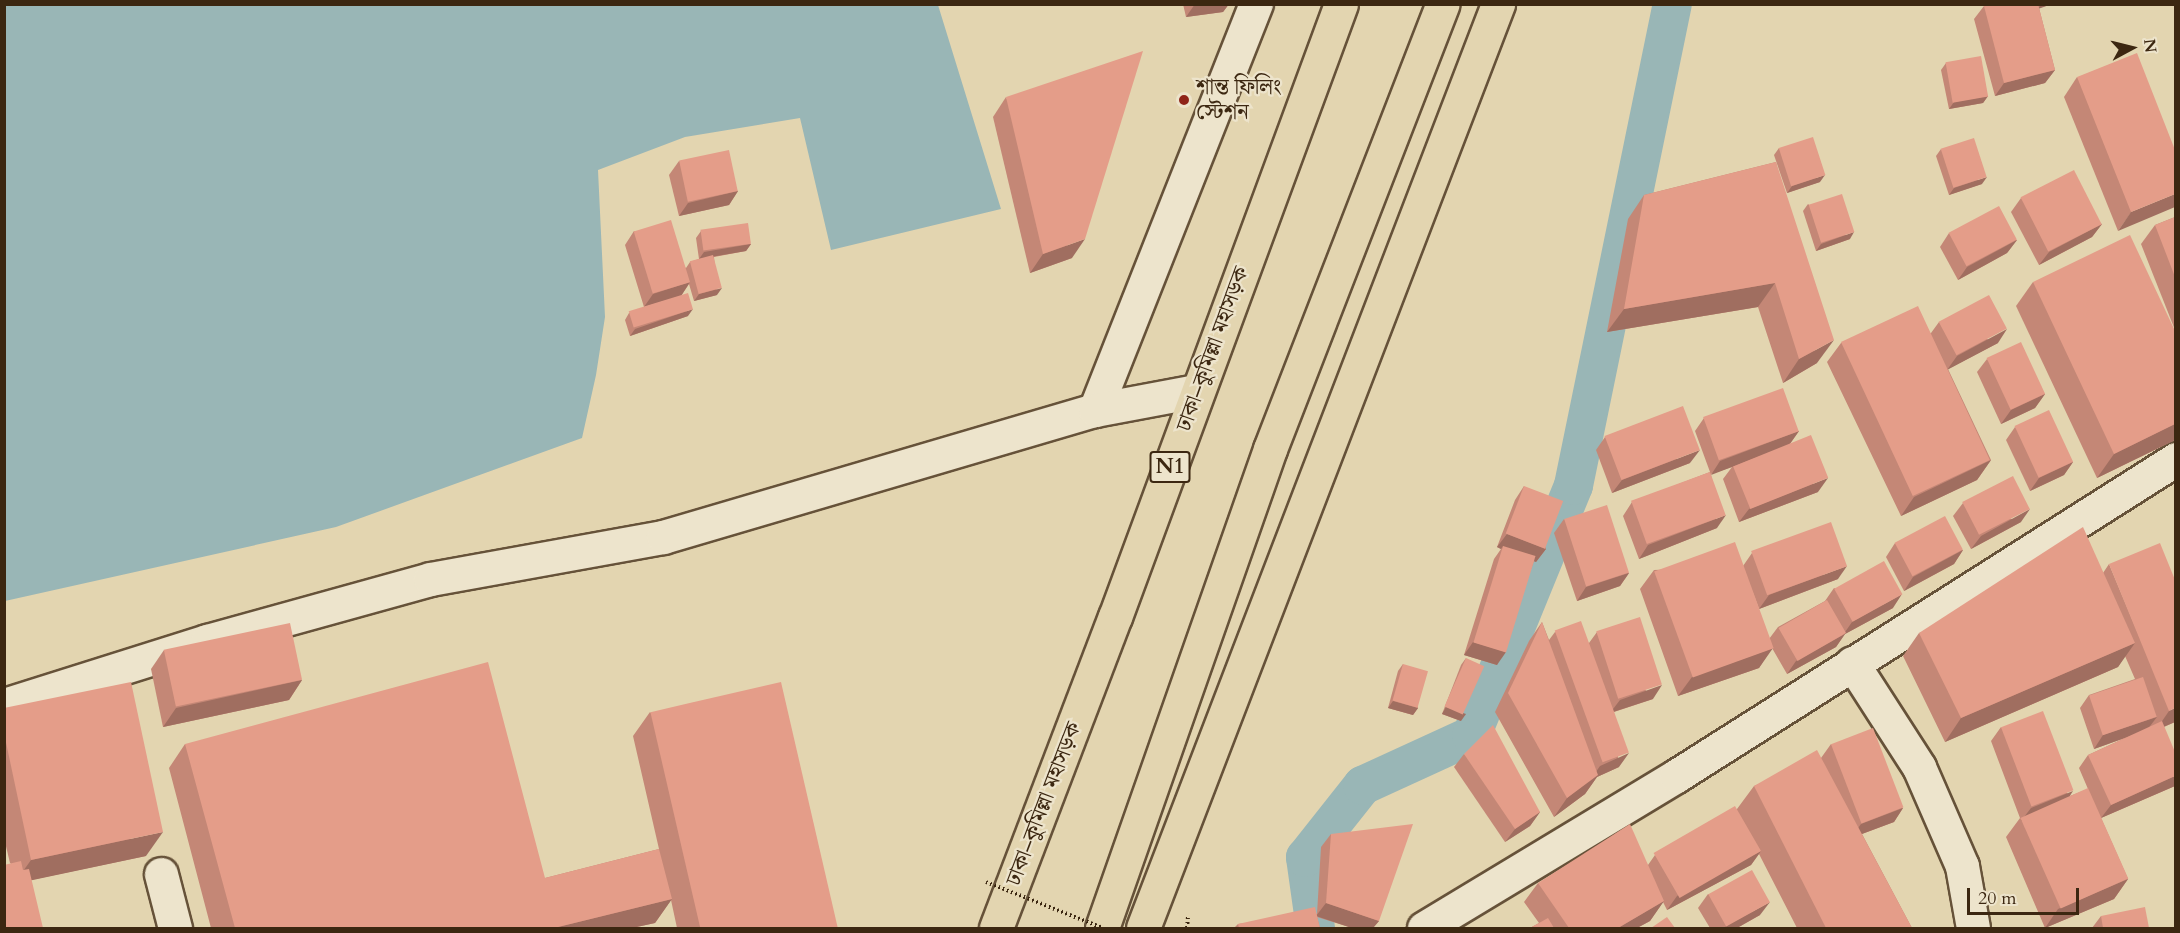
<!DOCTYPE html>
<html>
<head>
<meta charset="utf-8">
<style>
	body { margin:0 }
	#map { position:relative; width:2180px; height:933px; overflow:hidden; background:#e3d5b0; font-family:Cardo,"Noto Serif Bengali",serif }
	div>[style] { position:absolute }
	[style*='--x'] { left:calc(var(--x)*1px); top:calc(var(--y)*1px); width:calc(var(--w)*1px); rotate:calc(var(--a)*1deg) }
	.water>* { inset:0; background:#99b6b6 }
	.canal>* { height:39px; margin:-19.5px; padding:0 19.5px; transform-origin:19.5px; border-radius:19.5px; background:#99b6b6 }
	.path>* { height:4px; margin-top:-2px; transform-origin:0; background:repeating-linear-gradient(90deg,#3c2711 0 1.5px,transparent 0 4.5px) }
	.roads { filter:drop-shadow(2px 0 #665239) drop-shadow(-2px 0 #665239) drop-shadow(0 2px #665239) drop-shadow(0 -2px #665239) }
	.minor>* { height:33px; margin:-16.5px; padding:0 16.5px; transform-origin:16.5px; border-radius:16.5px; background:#ede4cc }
	.highway>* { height:33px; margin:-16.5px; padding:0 16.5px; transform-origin:16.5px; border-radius:16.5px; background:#e3d5b0 }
	.path-bridge>* { height:4px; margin-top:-2px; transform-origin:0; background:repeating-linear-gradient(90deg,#3c2711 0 1.5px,transparent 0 4.5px) }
	.wall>* { inset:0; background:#c48776 }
	.shaded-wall>* { inset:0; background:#a06e60 }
	.building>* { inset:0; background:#e49d89; transform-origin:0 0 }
	.dots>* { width:16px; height:16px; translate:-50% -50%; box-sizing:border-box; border:3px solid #ede4cc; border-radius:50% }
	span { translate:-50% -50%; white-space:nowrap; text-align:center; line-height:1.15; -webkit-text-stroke:4.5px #ede4cc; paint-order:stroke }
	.shield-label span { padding:2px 4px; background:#ede4cc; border:2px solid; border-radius:4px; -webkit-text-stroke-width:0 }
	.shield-label { font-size:21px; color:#3c2711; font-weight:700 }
	.poi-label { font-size:22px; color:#3c2711 }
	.left { translate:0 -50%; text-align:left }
	.street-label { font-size:22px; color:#3c2711 }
	.frame { position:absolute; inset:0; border:6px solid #3c2711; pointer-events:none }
	.north { position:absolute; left:2102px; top:18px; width:60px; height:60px; -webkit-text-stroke:4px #ede4cc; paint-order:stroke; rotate:83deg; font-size:16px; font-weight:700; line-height:24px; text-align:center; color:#3c2711 }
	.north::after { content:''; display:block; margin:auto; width:21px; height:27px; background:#3c2711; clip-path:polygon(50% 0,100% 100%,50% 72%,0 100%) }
	.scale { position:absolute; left:1967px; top:888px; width:112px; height:27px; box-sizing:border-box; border:3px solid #3c2711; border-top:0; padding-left:8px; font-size:18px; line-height:21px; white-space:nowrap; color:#3c2711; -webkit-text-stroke:4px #ede4cc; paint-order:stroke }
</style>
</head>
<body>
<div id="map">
	<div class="water">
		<i style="clip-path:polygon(4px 5px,938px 5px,1001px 209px,831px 250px,800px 118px,685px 137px,598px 170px,605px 317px,596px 375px,582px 438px,336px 527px,5px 601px)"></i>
	</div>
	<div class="canal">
		<i style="--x:1315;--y:928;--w:72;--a:-98"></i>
		<i style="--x:1305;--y:857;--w:92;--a:-51.6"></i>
		<i style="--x:1362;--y:785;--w:120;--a:-24.6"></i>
		<i style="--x:1471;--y:735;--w:270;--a:-67.8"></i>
		<i style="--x:1573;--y:485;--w:491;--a:-78.4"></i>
	</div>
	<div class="path">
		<i style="--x:1187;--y:928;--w:12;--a:-85"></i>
	</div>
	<div class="roads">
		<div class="minor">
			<i style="--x:1095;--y:410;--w:437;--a:-68.4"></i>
			<i style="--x:1852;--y:663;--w:124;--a:57.2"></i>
			<i style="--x:1919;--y:767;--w:108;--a:66.5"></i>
			<i style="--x:1962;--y:866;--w:63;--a:79.9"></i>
			<i style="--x:4;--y:705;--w:213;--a:-17.5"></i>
			<i style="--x:207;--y:641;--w:231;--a:-15.5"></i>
			<i style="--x:430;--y:579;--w:237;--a:-10.2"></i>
			<i style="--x:663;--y:537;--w:450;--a:-16.4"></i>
			<i style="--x:1095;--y:410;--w:104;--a:-10.6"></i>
			<i style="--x:161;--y:874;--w:56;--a:75.5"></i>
			<i style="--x:1424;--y:928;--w:294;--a:-31.1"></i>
			<i style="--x:1676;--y:776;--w:592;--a:-32.37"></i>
		</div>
		<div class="highway">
			<i style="--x:996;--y:928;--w:333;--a:-69.1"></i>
			<i style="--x:1115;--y:617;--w:653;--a:-69.76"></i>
			<i style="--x:1102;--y:928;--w:508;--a:-70.67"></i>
			<i style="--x:1270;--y:449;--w:477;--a:-68.8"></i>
			<i style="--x:1143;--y:928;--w:990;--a:-68.98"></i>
		</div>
	</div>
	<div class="path-bridge">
		<i style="--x:986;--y:882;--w:126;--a:21.5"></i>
	</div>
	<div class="wall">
		<i style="clip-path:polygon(1183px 4px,1229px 4px,1223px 12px,1186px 17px)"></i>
		<i style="clip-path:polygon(1989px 4px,2052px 4px,2039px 8px,2055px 70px,2045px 83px,1995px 96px,1974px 19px,1984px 6px)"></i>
		<i style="clip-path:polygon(1946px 63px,1988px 96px,1983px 103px,1949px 109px,1941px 70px)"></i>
		<i style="clip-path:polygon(2077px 77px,2175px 150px,2118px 231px,2064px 97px)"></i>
		<i style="clip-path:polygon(1006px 97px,1072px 258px,1030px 273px,993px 117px)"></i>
		<i style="clip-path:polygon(1779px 148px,1820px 182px,1787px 193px,1774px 155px)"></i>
		<i style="clip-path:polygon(1941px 149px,1982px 184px,1949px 195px,1936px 156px)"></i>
		<i style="clip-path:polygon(679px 161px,738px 191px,729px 205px,679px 216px,669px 175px)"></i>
		<i style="clip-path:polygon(1776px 162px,1817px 363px,1783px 383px,1758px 307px,1607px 332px,1628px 219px,1644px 195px)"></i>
		<i style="clip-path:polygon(2021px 198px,2102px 224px,2092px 237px,2039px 265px,2011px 212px)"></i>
		<i style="clip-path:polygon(1808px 204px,1850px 239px,1816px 251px,1803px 211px)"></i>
		<i style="clip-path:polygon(2175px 217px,2175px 330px,2141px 244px,2155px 225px)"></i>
		<i style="clip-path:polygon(634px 231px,686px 268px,690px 262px,699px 259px,696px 238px,701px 231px,751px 244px,746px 251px,714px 257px,717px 295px,694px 301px,689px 284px,681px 296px,688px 316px,630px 336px,625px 320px,629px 313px,675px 298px,644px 307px,625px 245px)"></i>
		<i style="clip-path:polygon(1949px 233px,2017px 240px,2007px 253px,1958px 280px,1940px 247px)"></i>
		<i style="clip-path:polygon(2033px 282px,2175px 331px,2175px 440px,2097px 478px,2016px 306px)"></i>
		<i style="clip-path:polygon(1939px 322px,1998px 343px,1948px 369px,1991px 460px,1977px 480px,1901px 516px,1827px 362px,1841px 343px,1931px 333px)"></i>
		<i style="clip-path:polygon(1987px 359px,2045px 394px,2035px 408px,2001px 424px,1977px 372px)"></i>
		<i style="clip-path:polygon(1704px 418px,1799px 431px,1790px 444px,1818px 492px,1739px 522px,1723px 479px,1732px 467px,1711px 474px,1717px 528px,1639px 559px,1623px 516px,1632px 502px,1710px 472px,1695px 431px)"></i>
		<i style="clip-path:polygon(2015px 427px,2073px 462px,2064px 475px,2030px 491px,2006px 440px)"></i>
		<i style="clip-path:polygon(1605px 437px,1690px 463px,1612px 493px,1596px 450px)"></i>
		<i style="clip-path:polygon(1524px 486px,1546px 549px,1536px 562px,1534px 561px,1497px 665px,1464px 655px,1494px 559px,1501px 549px,1497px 547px,1515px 500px)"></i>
		<i style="clip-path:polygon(1963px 503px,2021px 522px,1971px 549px,1953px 516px)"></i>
		<i style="clip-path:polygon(1564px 519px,1629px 573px,1620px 586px,1577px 601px,1554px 533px)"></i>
		<i style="clip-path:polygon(1895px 543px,1963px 550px,1954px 564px,1904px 591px,1886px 557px)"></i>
		<i style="clip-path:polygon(1752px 553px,1838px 579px,1759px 609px,1751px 587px,1769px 639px,1778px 627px,1825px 601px,1834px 588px,1893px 608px,1845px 634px,1836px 647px,1787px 674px,1772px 648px,1759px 668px,1678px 696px,1640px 589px,1654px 570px,1743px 566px)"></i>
		<i style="clip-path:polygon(2109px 564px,2175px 722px,2164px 727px,2175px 786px,2101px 818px,2128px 879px,2114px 899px,2045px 928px,2006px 837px,2020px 818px,1991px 741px,2001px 727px,2070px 796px,2088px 789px,2079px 768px,2088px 755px,2125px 738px,2094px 749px,2080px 708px,2089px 695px,2135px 679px,2125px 656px,2118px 667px,1945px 742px,1903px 656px,1919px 633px,2103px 573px)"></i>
		<i style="clip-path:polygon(1542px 622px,1549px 640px,1555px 632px,1589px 643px,1597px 632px,1653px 699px,1614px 712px,1619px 767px,1597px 777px,1585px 794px,1554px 817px,1495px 712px,1529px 641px)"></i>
		<i style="clip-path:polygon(164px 650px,302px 680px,289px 700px,163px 727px,151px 669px)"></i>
		<i style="clip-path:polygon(1466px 658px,1461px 721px,1442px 714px,1461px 665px)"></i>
		<i style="clip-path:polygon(1403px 664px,1418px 708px,1413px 715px,1388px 708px,1398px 671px)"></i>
		<i style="clip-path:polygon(4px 708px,146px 856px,31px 880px,10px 863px,4px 838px)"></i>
		<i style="clip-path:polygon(650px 712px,837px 928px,677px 928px,671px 900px,655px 923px,632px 928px,211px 928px,169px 768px,185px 744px,545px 878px,659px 849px,633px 736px)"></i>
		<i style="clip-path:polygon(1831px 744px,1903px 808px,1894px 822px,1862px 834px,1912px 928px,1797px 928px,1759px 854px,1751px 865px,1667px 910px,1663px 902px,1650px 921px,1637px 928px,1530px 928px,1539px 923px,1524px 902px,1538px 883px,1648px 865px,1655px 855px,1737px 809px,1754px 786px,1821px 758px)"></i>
		<i style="clip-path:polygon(1464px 754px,1540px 812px,1530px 826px,1505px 842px,1454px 767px)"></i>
		<i style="clip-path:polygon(1331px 834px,1379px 921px,1373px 928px,1352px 928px,1317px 917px,1320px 928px,1234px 928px,1238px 924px,1317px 914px,1321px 847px)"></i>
		<i style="clip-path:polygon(1708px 894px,1760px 915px,1737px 928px,1710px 928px,1698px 908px)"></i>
		<i style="clip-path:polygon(2101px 916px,2149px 928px,2092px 928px)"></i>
	</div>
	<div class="shaded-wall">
		<i style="clip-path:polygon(1195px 4px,1229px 4px,1223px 12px,1186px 17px)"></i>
		<i style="clip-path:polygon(2041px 4px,2052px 4px,2038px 9px)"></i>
		<i style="clip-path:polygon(2055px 70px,2045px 83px,1995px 96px,2004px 83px)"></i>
		<i style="clip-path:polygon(1988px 96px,1983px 103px,1949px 109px,1954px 102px)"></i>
		<i style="clip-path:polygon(1825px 175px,1820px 182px,1787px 193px,1792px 186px)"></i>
		<i style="clip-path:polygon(1987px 177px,1982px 184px,1949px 195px,1954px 188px)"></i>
		<i style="clip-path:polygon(738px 191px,729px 205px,679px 216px,688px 203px)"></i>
		<i style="clip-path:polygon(2175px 194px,2175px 207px,2118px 231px,2131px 212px)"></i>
		<i style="clip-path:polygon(2102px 224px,2092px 237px,2039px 265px,2049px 252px)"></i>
		<i style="clip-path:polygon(1854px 232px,1850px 239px,1816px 251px,1821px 244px)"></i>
		<i style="clip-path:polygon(1085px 239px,1072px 258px,1030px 273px,1043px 254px)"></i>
		<i style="clip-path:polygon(2017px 240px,2007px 253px,1958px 280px,1967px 267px)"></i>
		<i style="clip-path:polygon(751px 244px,746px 251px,699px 259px,704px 252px)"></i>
		<i style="clip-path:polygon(690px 282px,681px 296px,644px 307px,653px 294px)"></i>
		<i style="clip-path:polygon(1775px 283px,1758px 307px,1607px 332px,1624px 309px)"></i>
		<i style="clip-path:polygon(722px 288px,717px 295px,694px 301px,699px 294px)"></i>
		<i style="clip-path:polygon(693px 309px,688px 316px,630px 336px,635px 329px)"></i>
		<i style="clip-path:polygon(2007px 329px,1998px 343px,1947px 370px,1957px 356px)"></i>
		<i style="clip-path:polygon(1834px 340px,1817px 363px,1783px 383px,1799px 359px)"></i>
		<i style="clip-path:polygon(2045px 394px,2035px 408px,2001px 424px,2011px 410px)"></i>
		<i style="clip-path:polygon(2175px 424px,2175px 440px,2097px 478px,2114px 454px)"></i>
		<i style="clip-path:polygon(1799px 431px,1789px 445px,1711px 475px,1720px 461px)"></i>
		<i style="clip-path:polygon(1700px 450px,1690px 463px,1612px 493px,1622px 480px)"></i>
		<i style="clip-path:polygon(1991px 460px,1977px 480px,1901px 516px,1914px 497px)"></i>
		<i style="clip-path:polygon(2073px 462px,2064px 475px,2030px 491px,2039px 478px)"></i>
		<i style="clip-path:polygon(1828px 478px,1818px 492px,1739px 522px,1749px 509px)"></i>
		<i style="clip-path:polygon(2030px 509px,2021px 522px,1971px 549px,1981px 536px)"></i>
		<i style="clip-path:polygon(1726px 515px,1717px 528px,1639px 559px,1648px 545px)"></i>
		<i style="clip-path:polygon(1507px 534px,1546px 549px,1536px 562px,1502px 549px,1503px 546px,1501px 549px,1497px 547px)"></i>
		<i style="clip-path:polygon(1963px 550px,1954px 564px,1904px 591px,1913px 577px)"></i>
		<i style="clip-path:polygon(1847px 566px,1838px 579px,1759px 609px,1769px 595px)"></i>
		<i style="clip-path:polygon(1629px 573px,1620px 586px,1577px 601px,1586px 587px)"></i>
		<i style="clip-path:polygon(1902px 594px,1893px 608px,1845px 634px,1836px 647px,1787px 674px,1796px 661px,1843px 635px,1852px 622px)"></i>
		<i style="clip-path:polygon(1473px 642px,1506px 652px,1497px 665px,1464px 655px)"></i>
		<i style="clip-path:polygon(2135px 643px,2118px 667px,1945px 742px,1961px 718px)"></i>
		<i style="clip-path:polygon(1773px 648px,1759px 668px,1678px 696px,1692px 677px)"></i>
		<i style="clip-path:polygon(302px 680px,289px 700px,163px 727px,176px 708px)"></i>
		<i style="clip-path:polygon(1662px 685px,1653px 699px,1610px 713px,1620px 700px)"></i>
		<i style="clip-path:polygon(1393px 701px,1418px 708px,1413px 715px,1388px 708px)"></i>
		<i style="clip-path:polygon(1446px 707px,1466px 714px,1461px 721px,1442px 714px)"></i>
		<i style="clip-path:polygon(2175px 708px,2175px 722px,2156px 730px,2169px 711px)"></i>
		<i style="clip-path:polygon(2157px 717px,2147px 730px,2094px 749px,2103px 735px)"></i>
		<i style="clip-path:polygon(1629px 753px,1619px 767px,1597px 777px,1585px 794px,1554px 817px,1567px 798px,1591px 779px,1600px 766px)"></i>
		<i style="clip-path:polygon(2175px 776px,2175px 786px,2101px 818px,2111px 805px)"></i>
		<i style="clip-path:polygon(2073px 791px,2064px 805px,2021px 821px,2031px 808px)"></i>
		<i style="clip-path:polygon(1903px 808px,1894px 822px,1851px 838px,1861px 824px)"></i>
		<i style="clip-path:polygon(1540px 812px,1530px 826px,1505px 842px,1515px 829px)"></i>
		<i style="clip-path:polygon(163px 832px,146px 856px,14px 884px,31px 860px)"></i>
		<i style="clip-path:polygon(1761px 851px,1751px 865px,1667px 910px,1677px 896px)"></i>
		<i style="clip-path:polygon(2128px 879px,2114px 899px,2045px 928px,2058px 909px)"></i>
		<i style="clip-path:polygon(672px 899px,655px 923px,632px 928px,557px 928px,558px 927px)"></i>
		<i style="clip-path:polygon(1664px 901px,1650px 921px,1637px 928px,1618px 928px)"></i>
		<i style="clip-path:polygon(1770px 902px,1760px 915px,1737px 928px,1725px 928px,1726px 926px)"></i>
		<i style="clip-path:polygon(1326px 903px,1379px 921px,1373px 928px,1352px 928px,1316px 916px)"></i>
	</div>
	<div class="building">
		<i style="clip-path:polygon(1989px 4px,2038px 4px,2055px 70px,2004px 83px,1984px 6px)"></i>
		<i style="clip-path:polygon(1143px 51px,1085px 239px,1043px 254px,1006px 97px)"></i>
		<i style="clip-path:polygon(2137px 53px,2175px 150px,2175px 194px,2131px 212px,2077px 77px)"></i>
		<i style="left:1981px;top:56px;width:41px;height:36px;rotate:80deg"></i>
		<i style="left:1813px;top:137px;width:40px;height:36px;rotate:72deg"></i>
		<i style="left:1974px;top:138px;width:41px;height:35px;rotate:72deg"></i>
		<i style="left:729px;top:150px;width:42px;height:51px;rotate:78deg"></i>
		<i style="clip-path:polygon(1776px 162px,1834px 340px,1799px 359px,1775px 283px,1624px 309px,1644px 195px)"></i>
		<i style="left:2074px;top:170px;width:61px;height:60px;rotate:63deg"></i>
		<i style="left:1842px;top:194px;width:40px;height:35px;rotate:72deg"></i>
		<i style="left:1999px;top:206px;width:38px;height:57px;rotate:62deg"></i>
		<i style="clip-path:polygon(2175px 217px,2175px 277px,2155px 225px)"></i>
		<i style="left:671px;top:220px;width:65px;height:39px;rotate:73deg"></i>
		<i style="left:748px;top:223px;width:21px;height:48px;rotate:82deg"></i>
		<i style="clip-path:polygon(2130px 235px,2175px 331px,2175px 424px,2114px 454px,2033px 282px)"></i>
		<i style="left:713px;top:255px;width:34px;height:24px;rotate:75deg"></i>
		<i style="left:688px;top:293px;width:17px;height:62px;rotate:73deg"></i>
		<i style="left:1989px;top:295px;width:38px;height:57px;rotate:62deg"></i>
		<i style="left:1918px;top:306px;width:170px;height:85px;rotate:65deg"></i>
		<i style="left:2021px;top:342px;width:57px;height:38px;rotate:65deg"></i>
		<i style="left:1783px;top:388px;width:46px;height:85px;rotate:70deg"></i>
		<i style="left:1683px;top:406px;width:47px;height:84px;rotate:69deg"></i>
		<i style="left:2049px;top:410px;width:57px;height:38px;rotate:65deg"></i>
		<i style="left:1811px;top:435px;width:46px;height:84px;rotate:68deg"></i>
		<i style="left:1710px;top:472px;width:46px;height:84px;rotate:70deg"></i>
		<i style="left:2013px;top:476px;width:37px;height:57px;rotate:63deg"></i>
		<i style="left:1524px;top:486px;width:42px;height:51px;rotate:21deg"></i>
		<i style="left:1607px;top:505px;width:71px;height:45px;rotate:72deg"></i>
		<i style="left:1945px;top:516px;width:38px;height:57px;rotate:62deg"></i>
		<i style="left:1831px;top:522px;width:47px;height:85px;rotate:70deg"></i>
		<i style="clip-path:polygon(2083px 527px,2135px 643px,1961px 718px,1919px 633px)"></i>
		<i style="left:1735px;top:542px;width:113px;height:86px;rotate:70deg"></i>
		<i style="clip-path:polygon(2160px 543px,2175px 580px,2175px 708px,2169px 711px,2109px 564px)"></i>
		<i style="left:1503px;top:546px;width:34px;height:101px;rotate:17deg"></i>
		<i style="left:1884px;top:561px;width:38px;height:57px;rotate:61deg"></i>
		<i style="left:1827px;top:600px;width:38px;height:56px;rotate:60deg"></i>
		<i style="left:1640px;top:617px;width:71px;height:46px;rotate:72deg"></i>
		<i style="left:1581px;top:621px;width:140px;height:28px;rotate:70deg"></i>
		<i style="clip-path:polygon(1542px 622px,1598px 775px,1567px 798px,1508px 693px)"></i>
		<i style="left:290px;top:623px;width:58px;height:129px;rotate:78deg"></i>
		<i style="left:1466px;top:658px;width:20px;height:53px;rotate:24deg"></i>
		<i style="clip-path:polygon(488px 662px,545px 878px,659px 849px,672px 899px,558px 927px,558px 928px,235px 928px,185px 744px)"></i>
		<i style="left:1403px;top:664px;width:26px;height:38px;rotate:16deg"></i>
		<i style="left:2143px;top:677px;width:42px;height:57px;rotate:71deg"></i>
		<i style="clip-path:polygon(131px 682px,163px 832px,31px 860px,4px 733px,4px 708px)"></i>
		<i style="left:781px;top:682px;width:252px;height:134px;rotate:77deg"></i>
		<i style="left:2043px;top:711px;width:85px;height:45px;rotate:69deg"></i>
		<i style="clip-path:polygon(2162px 721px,2175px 752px,2175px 776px,2111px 805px,2088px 755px)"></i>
		<i style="clip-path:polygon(1493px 725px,1540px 812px,1515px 829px,1464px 754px)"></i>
		<i style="left:1873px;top:728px;width:85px;height:45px;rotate:69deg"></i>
		<i style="clip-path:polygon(1817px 750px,1912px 928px,1826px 928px,1754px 786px)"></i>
		<i style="left:2088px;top:788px;width:99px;height:74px;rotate:66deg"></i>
		<i style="left:1735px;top:806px;width:52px;height:94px;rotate:60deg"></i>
		<i style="clip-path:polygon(1413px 824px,1379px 921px,1326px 903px,1331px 834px)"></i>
		<i style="clip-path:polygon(1630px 824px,1664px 901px,1618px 928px,1569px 928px,1538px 883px)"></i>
		<i style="clip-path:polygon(21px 861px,23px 870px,29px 869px,43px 928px,4px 928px,4px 865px)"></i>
		<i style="left:1752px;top:870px;width:37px;height:50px;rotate:61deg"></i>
		<i style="clip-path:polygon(1315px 907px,1320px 928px,1239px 928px,1238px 924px)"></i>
		<i style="clip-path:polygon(2145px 907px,2149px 928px,2103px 928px,2101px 916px)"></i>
		<i style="clip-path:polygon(1667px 917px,1675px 928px,1651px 928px)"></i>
		<i style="clip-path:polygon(1548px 918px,1554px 928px,1530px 928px)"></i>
	</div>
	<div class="dots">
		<i style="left:1184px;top:100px;background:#8f2418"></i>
	</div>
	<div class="shield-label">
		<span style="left:1170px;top:467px">N1</span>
	</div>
	<div class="poi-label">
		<span class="left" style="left:1196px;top:100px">শান্ত ফিলিং<br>স্টেশন</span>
	</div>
	<div class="street-label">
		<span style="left:1213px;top:349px;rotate:-70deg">ঢাকা–কুমিল্লা মহাসড়ক</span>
		<span style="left:1044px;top:804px;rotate:-69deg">ঢাকা–কুমিল্লা মহাসড়ক</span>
	</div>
	<div class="frame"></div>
	<div class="north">N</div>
	<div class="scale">20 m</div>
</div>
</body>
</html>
